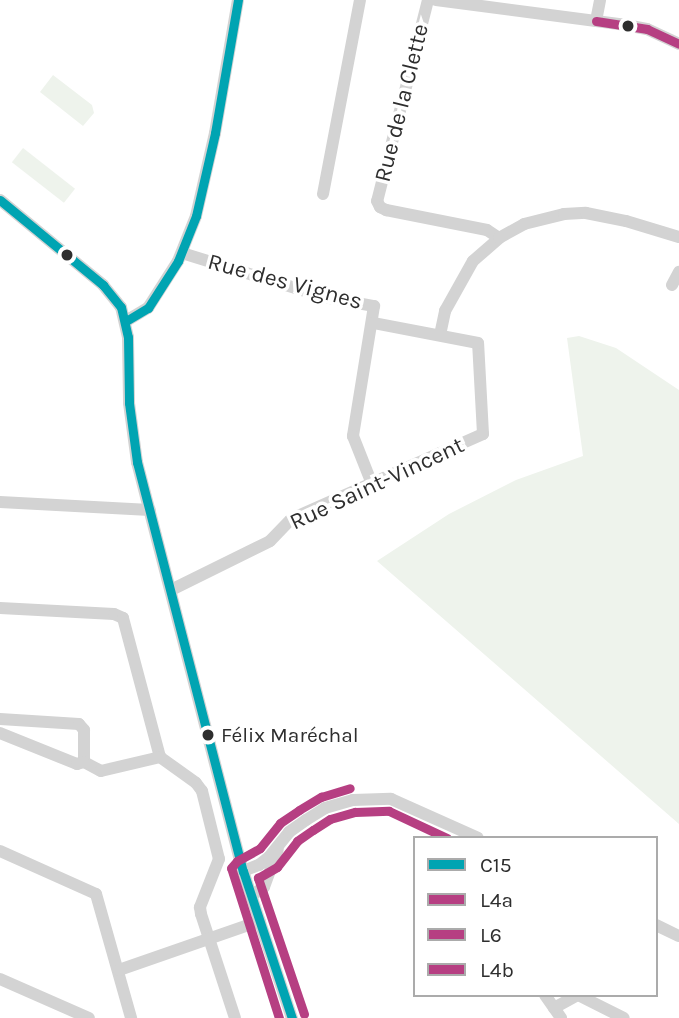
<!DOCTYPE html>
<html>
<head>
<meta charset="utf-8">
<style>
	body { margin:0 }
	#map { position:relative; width:679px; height:1018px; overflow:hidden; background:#fff; font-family:Karla,sans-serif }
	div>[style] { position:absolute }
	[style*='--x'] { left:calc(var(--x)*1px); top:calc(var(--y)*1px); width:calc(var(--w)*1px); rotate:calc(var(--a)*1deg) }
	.green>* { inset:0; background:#eef3ec; transform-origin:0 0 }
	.minor>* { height:12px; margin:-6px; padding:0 6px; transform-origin:6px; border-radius:6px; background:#d3d3d3 }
	.bus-1>* { height:9px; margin:-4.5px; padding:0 4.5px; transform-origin:4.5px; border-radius:4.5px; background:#00a4b2 }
	.bus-2>* { height:9px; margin:-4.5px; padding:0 4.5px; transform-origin:4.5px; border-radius:4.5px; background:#b63f82 }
	.bus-3>* { height:9px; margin:-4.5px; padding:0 4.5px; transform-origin:4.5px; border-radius:4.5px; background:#b63f82 }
	.bus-4>* { height:9px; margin:-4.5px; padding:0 4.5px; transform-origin:4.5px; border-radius:4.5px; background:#b63f82 }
	.dots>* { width:19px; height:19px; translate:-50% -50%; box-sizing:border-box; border:4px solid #fff; border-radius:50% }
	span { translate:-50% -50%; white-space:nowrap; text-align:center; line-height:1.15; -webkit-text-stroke:7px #fff; paint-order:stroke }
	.bus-label { font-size:21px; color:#2e2e2e }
	.left { translate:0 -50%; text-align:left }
	.street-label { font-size:23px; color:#2e2e2e }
	.legend { position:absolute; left:413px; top:836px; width:245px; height:161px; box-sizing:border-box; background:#fff; border:2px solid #ababab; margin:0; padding:9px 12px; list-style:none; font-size:21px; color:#2e2e2e }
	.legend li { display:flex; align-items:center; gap:14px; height:35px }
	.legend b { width:35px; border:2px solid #ababab }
</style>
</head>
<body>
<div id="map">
	<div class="green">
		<i style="clip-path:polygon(53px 75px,92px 105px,94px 113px,83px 126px,40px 92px)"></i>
		<i style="left:23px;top:148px;width:66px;height:18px;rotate:38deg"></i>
		<i style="clip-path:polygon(579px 336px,616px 348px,679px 390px,679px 824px,377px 561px,449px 514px,516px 480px,583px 456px,567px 338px)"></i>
	</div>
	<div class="minor">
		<i style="--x:428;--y:0;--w:207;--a:104.2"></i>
		<i style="--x:377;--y:201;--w:7;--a:63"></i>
		<i style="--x:380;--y:207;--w:7;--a:27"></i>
		<i style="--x:386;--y:210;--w:103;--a:11.2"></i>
		<i style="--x:487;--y:230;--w:14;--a:34"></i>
		<i style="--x:436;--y:0;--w:192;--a:7.5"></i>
		<i style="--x:626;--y:25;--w:21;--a:11"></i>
		<i style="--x:647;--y:29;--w:35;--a:25"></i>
		<i style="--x:596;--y:21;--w:21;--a:-79"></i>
		<i style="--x:323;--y:194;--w:197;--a:-79.2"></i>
		<i style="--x:0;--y:200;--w:134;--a:39.5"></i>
		<i style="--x:103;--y:285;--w:28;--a:51"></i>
		<i style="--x:121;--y:307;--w:31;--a:77"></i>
		<i style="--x:128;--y:337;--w:66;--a:89.1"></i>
		<i style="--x:129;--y:403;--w:60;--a:82.3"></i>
		<i style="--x:137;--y:462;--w:423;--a:75.5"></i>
		<i style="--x:243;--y:871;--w:155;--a:71.6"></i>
		<i style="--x:182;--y:253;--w:149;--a:17.2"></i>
		<i style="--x:324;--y:297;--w:51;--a:10.2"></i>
		<i style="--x:374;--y:306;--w:132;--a:99.2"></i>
		<i style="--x:353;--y:436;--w:52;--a:68.4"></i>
		<i style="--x:672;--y:285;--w:15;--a:-62"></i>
		<i style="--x:126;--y:321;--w:26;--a:-31"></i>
		<i style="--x:148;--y:308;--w:56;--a:-57.4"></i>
		<i style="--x:178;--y:261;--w:48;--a:-68.2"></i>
		<i style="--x:196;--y:216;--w:85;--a:-77.1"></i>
		<i style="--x:215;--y:133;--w:135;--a:-80.2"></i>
		<i style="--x:440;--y:335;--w:25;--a:-78"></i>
		<i style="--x:445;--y:311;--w:57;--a:-60.8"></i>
		<i style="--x:473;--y:261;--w:35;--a:-41"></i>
		<i style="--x:499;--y:238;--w:29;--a:-29"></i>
		<i style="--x:524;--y:224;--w:41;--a:-14"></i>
		<i style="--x:564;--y:214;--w:22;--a:-3"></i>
		<i style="--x:586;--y:213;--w:41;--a:11.3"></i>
		<i style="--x:626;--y:221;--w:55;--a:16.8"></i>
		<i style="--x:0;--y:502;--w:150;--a:3.1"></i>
		<i style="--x:171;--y:590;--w:110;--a:-26.3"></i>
		<i style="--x:270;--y:541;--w:30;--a:-46"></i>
		<i style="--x:291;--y:519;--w:210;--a:-23.9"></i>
		<i style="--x:483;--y:434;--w:91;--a:-93.1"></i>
		<i style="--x:478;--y:343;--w:107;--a:-169.2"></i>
		<i style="--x:0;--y:608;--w:114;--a:3"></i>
		<i style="--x:114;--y:614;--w:10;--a:24"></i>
		<i style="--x:123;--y:618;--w:144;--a:75.1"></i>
		<i style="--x:160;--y:757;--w:44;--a:35.8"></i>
		<i style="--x:196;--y:783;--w:10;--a:53"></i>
		<i style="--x:202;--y:791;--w:70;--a:76"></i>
		<i style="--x:219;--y:859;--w:52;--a:111.6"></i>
		<i style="--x:200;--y:907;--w:7;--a:82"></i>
		<i style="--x:201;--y:914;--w:109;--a:71.9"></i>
		<i style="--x:0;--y:719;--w:79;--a:3.6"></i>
		<i style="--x:79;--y:724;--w:8;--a:50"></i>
		<i style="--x:84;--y:730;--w:32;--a:90"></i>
		<i style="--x:84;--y:762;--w:19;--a:28"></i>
		<i style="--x:101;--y:771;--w:61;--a:-13.3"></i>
		<i style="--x:0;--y:733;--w:83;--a:21.9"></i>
		<i style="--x:77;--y:764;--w:7;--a:-16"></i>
		<i style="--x:0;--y:851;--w:105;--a:24.1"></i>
		<i style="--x:96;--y:894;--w:129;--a:74.2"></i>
		<i style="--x:243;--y:871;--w:17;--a:-21"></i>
		<i style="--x:259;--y:865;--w:13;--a:-39"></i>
		<i style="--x:269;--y:857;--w:32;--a:-51"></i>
		<i style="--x:289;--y:832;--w:21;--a:-35"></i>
		<i style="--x:306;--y:820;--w:22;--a:-32"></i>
		<i style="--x:325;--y:808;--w:29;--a:-16"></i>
		<i style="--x:353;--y:800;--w:38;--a:-2"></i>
		<i style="--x:391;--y:799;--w:95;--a:24.1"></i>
		<i style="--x:251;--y:896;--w:16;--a:-35"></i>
		<i style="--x:264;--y:887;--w:40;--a:-69.8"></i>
		<i style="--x:656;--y:925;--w:25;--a:26"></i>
		<i style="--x:119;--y:970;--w:149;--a:-19.2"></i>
		<i style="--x:0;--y:979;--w:97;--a:23.7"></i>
		<i style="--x:545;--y:995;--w:28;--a:55"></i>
		<i style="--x:578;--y:995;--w:51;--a:26.6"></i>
		<i style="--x:554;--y:1008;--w:26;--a:-29"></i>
	</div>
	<div class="bus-1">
		<i style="--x:0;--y:200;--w:134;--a:39.5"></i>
		<i style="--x:103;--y:285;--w:28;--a:51"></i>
		<i style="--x:121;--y:307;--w:31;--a:77"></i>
		<i style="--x:128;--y:337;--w:66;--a:89.1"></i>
		<i style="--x:129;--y:403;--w:60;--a:82.3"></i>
		<i style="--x:137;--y:462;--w:423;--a:75.5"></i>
		<i style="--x:243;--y:871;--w:155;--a:71.6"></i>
		<i style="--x:126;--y:321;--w:26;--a:-31"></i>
		<i style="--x:148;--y:308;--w:56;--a:-57.4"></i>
		<i style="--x:178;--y:261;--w:48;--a:-68.2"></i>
		<i style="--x:196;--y:216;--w:85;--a:-77.1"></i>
		<i style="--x:215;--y:133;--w:135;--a:-80.2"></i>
	</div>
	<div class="bus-2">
		<i style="--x:304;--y:1014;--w:144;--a:-108.7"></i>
		<i style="--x:258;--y:878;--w:22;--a:-30"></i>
		<i style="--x:277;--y:867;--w:33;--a:-52"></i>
		<i style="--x:297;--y:841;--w:19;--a:-35"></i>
		<i style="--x:313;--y:830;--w:20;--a:-33"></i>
		<i style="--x:330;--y:819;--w:26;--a:-16"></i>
		<i style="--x:355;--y:812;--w:34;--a:-2"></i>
		<i style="--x:389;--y:811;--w:64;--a:25"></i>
	</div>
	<div class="bus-3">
		<i style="--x:279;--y:1018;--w:157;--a:-107.7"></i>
		<i style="--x:231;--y:868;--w:9;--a:-49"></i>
		<i style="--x:237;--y:861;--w:26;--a:-29"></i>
		<i style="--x:260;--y:848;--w:32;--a:-51"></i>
		<i style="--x:280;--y:823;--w:23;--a:-34"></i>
		<i style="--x:299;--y:810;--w:26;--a:-31"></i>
		<i style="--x:321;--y:797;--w:30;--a:-17"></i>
	</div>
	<div class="bus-4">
		<i style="--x:596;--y:21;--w:52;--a:8.9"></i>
		<i style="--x:647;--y:29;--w:35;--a:25"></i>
	</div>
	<div class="dots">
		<i style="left:628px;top:26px;background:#2e2e2e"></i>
		<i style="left:67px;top:255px;background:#2e2e2e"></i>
		<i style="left:208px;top:735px;background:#2e2e2e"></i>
	</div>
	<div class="bus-label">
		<span class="left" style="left:221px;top:735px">Félix Maréchal</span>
	</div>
	<div class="street-label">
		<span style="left:402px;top:103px;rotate:-76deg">Rue de la Clette</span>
		<span style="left:285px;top:282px;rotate:15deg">Rue des Vignes</span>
		<span style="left:377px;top:484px;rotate:-25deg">Rue Saint-Vincent</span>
	</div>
	<ul class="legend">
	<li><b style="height:9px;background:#00a4b2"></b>C15</li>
	<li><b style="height:9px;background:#b63f82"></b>L4a</li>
	<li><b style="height:9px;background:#b63f82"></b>L6</li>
	<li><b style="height:9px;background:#b63f82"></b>L4b</li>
	</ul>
</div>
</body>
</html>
